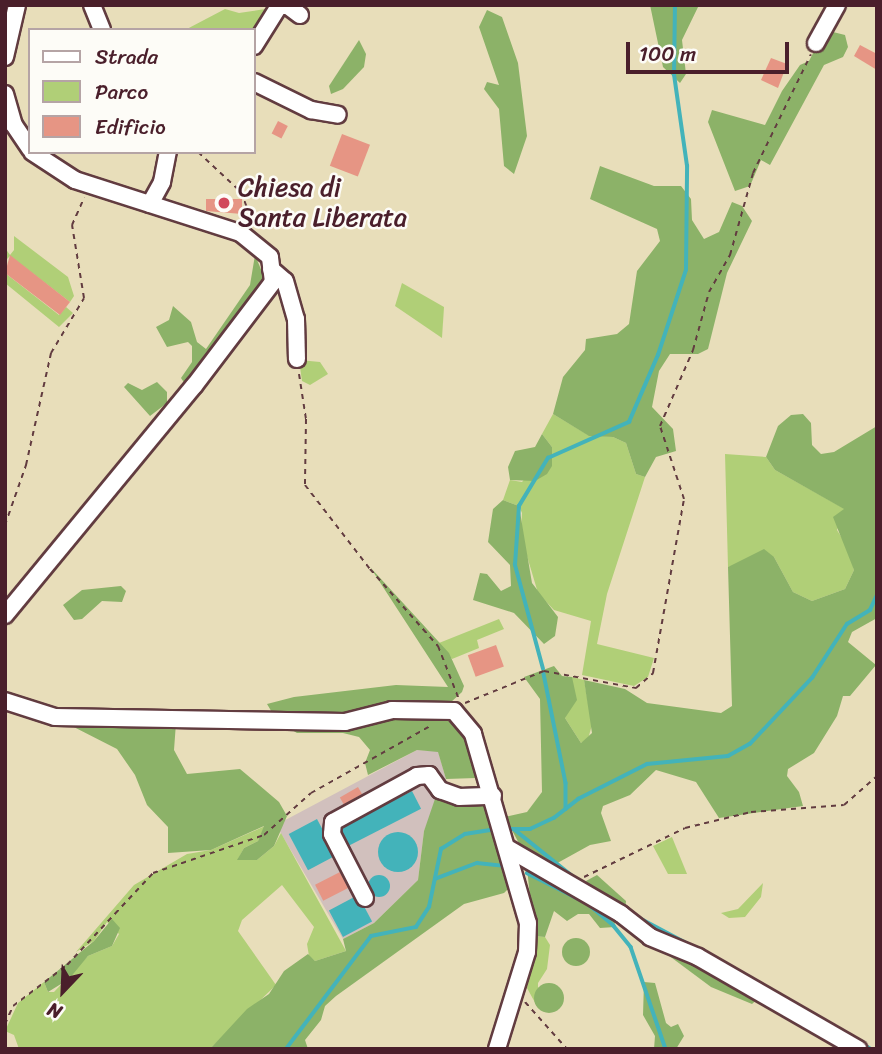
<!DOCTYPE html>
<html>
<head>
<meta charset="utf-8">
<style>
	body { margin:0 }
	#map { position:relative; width:882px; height:1054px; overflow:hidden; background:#e8deba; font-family:Sriracha,sans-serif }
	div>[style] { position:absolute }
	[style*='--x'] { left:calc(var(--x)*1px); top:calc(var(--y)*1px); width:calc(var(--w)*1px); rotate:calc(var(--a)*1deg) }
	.industrial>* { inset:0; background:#d1c0bd }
	.green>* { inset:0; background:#b0cf77 }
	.forest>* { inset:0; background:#8cb268 }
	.round { border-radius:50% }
	.water>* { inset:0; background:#43b3ba; transform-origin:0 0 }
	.stream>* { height:3.5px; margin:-1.75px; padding:0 1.75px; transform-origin:1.75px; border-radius:1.75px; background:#43b3ba }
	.building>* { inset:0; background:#e69584; transform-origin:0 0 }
	.path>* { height:2px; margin-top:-1px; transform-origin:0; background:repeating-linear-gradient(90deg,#623c40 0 5px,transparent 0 10px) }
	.roads { filter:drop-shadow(2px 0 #623c40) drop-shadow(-2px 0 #623c40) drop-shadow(0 2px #623c40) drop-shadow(0 -2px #623c40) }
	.minor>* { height:16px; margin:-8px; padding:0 8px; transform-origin:8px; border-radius:8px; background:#fff }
	.dots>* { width:19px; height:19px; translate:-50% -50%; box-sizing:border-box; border:4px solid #fdfcf7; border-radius:50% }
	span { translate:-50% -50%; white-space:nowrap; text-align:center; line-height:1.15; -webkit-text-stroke:5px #fdfcf7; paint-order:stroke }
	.poi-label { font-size:26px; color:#4a1f2b }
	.left { translate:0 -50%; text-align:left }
	.frame { position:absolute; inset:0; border:7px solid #4a1f2b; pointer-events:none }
	.legend { position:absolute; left:28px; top:28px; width:228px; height:126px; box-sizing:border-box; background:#fdfcf7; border:2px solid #b5a4a5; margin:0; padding:9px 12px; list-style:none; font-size:21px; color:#4a1f2b }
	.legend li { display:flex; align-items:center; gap:14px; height:35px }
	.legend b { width:35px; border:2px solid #b5a4a5 }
	.north { position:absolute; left:28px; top:956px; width:70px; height:70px; -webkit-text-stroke:5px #fdfcf7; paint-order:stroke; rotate:203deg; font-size:19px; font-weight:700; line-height:28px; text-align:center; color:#4a1f2b }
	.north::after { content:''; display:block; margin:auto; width:24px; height:32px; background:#4a1f2b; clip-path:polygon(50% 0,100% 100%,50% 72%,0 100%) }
	.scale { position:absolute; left:626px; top:42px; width:163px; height:32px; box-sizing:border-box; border:4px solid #4a1f2b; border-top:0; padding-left:9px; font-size:21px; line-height:24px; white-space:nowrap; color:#4a1f2b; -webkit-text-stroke:5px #fdfcf7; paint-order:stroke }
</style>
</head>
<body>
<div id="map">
	<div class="industrial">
		<i style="clip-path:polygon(417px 750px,438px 751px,446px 779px,424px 831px,418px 880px,374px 923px,343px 939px,276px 825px)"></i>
	</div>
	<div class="green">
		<i style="clip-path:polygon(272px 8px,254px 41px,254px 30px,185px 30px,225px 9px,239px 13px)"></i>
		<i style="clip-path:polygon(14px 236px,68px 277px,74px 296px,70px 302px,10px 256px,5px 261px,5px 248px,10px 255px,14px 250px)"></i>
		<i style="clip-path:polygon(5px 273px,59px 315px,66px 307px,73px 313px,59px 327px,5px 283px)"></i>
		<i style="clip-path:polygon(402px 283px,444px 307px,442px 338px,395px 306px)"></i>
		<i style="clip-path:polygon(299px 360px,320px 362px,328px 374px,310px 385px,302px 381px)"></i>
		<i style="clip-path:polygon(553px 414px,588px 435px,613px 437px,626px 443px,636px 474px,645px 477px,607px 594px,597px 644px,654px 658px,648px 677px,634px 686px,582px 675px,591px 621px,554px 610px,538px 593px,521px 536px,522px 513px,519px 506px,503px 500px,510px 480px,522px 482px,552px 447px,542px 434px)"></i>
		<i style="clip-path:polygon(725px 454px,766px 457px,775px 470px,845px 509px,837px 530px,850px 551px,854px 570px,845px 589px,812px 601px,793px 592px,774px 557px,728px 567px)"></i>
		<i style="clip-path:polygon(499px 619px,504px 629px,477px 640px,479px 648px,452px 659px,439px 643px)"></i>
		<i style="clip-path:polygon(572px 677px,584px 680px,592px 725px,588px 739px,581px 743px,565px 718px)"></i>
		<i style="clip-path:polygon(265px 826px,258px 841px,244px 848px,238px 859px,257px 860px,274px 846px,281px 833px,346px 951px,315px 961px,309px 956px,307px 944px,314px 927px,282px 885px,242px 920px,238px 931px,276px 985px,210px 1049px,19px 1049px,14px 1035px,5px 1031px,18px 1003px,44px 982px,48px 992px,54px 992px,88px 956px,112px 946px,119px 934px,107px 922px,94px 941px,76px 952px,134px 885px,187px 854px,211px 850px)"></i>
		<i style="clip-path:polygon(672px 837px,687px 874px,668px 874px,653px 846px)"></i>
		<i style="clip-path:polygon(763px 883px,761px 897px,745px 917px,729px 918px,721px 913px,738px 909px)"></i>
		<i style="clip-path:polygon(534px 936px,545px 937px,550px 945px,547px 969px,538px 983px,538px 1008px,527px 988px)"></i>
	</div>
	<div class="forest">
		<i style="clip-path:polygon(650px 5px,699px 5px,682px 40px,686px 74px,680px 83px,663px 67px)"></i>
		<i style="clip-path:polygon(487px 10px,502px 17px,518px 63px,527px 136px,514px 174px,504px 166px,499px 109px,484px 89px,487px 82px,499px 85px,479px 27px)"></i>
		<i style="clip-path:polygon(825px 30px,845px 35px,848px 47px,843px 57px,824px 65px,770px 165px,761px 160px,750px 186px,735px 191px,708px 122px,712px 110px,765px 125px,782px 91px,800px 65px,809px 61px)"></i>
		<i style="clip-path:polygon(359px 40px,366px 54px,364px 67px,343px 89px,331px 94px,329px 86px)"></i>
		<i style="clip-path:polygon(600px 166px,654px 186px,681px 186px,691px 199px,692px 220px,704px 239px,719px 232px,732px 202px,742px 206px,752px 221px,727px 273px,708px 349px,698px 354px,670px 354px,659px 371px,652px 407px,673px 429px,676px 451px,656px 457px,645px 477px,636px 474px,626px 443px,613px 437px,589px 436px,553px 414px,563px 377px,585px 350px,586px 339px,617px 334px,629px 324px,637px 271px,660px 241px,657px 229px,590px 199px)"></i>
		<i style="clip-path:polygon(255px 255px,265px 279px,260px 291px,185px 384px,181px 378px,192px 362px,192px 346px,188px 342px,167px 347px,156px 327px,169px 320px,173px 306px,191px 322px,197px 342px,206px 349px,250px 285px)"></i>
		<i style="clip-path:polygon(157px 382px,167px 392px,167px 403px,150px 416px,124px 387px,128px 383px,142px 390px)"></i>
		<i style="clip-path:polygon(803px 414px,811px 423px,812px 445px,821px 454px,834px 452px,877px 426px,877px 618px,852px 632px,848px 642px,876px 665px,850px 696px,843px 696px,837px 716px,814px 753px,788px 769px,787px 776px,799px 792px,803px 806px,719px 818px,696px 782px,656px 770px,630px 795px,603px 806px,601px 813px,611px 841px,590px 845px,552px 866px,522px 849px,505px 817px,527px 812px,542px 792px,540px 699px,524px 677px,554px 666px,562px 676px,572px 677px,577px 700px,565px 718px,581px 743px,592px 733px,584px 680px,625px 689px,647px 703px,721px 713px,732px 706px,728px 567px,764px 549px,774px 557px,793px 592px,812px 601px,845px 589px,854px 570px,833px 517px,844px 509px,775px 470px,766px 457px,778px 426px,791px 415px)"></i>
		<i style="clip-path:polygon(542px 434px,552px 447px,552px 466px,547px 474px,535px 481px,510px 480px,508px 467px,515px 451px,535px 447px)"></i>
		<i style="clip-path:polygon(503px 500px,519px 506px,532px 583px,558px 617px,555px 636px,544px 644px,514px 613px,473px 600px,480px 573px,487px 574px,501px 591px,511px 586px,510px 565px,488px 542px,493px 509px)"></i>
		<i style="clip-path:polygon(370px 567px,449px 653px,464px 686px,462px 692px,450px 703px,338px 716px,273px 714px,267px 704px,294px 697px,396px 685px,448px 687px)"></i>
		<i style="clip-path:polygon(121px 586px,126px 591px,122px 602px,102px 601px,82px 619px,74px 620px,63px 605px,82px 590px)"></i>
		<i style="clip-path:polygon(449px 715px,467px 734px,481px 776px,476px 778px,446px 779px,438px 752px,417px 750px,368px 775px,365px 763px,370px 750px,359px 737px,343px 733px,297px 733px,278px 722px)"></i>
		<i style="clip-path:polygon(64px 722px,176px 723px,174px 750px,187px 774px,240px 769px,279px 802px,287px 816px,274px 846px,257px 860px,237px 860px,244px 848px,258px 841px,264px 826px,211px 850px,168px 853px,168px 827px,147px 805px,135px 775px,117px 749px)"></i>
		<i style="clip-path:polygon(436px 796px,489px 800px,514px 883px,504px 893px,464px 904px,336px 996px,325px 1006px,321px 1020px,305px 1040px,308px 1049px,210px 1049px,247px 1009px,269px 994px,284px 971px,308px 954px,315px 961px,346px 951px,343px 939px,374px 923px,418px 880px,424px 831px)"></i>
		<i style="clip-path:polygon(527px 868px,614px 916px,615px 927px,600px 928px,589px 914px,578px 914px,567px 921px,554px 911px,545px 937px,534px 936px)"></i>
		<i style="clip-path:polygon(597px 875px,626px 901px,625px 913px,587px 887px,586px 881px)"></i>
		<i style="clip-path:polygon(112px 919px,120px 928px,112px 946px,88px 956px,69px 979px,48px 992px,44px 982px,94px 941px)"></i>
		<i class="round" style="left:562px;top:938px;width:28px;height:28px"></i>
		<i style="clip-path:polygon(670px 951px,761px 996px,752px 1004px,711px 987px,668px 955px)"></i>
		<i style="clip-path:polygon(644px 982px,655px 983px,666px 1023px,671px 1027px,678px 1024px,684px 1036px,676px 1049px,654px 1049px,655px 1036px,643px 1015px)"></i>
		<i class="round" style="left:534px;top:983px;width:30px;height:30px"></i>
	</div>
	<div class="water">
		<i style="left:412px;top:791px;width:20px;height:84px;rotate:63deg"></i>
		<i style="left:317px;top:819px;width:41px;height:32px;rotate:62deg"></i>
		<i class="round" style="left:378px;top:832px;width:40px;height:40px"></i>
		<i class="round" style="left:368px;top:875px;width:22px;height:22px"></i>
		<i style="left:358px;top:895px;width:30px;height:33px;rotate:62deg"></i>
	</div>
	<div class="stream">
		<i style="--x:543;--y:669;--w:108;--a:-105.1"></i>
		<i style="--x:515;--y:565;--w:59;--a:-86.1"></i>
		<i style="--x:519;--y:506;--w:56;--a:-58.9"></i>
		<i style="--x:548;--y:458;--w:89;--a:-24"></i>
		<i style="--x:629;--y:422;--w:73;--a:-66.6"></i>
		<i style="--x:658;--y:355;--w:89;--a:-71.8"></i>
		<i style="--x:686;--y:270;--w:104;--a:-89.4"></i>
		<i style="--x:687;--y:166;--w:92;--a:-98.1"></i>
		<i style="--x:674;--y:75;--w:70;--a:-89.2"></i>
		<i style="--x:544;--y:674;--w:111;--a:78.6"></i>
		<i style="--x:566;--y:783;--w:26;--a:90"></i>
		<i style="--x:506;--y:829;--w:24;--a:0"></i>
		<i style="--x:530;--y:829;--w:26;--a:-25"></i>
		<i style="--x:554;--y:818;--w:31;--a:-38"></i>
		<i style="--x:578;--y:799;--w:77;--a:-26.9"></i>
		<i style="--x:647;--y:764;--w:81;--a:-5.6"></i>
		<i style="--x:728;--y:756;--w:25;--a:-29"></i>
		<i style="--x:750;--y:744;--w:91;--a:-46.8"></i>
		<i style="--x:812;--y:678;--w:64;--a:-57.1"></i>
		<i style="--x:847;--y:624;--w:27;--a:-31"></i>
		<i style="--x:870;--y:610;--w:17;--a:-65"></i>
		<i style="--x:514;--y:829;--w:78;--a:38.8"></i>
		<i style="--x:527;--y:873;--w:67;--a:26.6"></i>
		<i style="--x:587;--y:903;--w:35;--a:40"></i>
		<i style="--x:614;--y:926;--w:27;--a:51"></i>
		<i style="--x:631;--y:947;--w:108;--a:71.1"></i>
		<i style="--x:435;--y:879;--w:45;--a:-20.9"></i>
		<i style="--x:477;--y:863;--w:27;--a:6"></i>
		<i style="--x:632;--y:914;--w:66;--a:28.1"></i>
		<i style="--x:725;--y:964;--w:169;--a:30.2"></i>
		<i style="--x:286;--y:1049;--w:141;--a:-53"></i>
		<i style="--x:371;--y:936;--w:46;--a:-11.3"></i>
		<i style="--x:416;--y:927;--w:24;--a:-57"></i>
		<i style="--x:429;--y:907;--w:59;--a:-78.3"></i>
		<i style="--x:441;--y:849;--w:28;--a:-32"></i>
		<i style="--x:465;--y:834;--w:30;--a:-9"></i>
	</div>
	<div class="building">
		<i style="clip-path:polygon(860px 45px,877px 54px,877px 70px,854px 56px)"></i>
		<i style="clip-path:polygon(771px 58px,787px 64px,778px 88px,761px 80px)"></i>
		<i style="left:278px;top:121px;width:11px;height:14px;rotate:27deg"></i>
		<i style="left:342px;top:134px;width:30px;height:34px;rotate:21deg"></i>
		<i style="clip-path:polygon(206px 199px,242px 199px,242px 214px,206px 211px)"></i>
		<i style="clip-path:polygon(10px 255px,70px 302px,60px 315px,5px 273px)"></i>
		<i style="left:496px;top:645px;width:23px;height:30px;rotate:70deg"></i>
		<i style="left:358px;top:787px;width:8px;height:21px;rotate:60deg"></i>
		<i style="left:340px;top:872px;width:18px;height:28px;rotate:63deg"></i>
	</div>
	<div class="path">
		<i style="--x:198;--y:152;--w:59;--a:42.9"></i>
		<i style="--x:241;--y:192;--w:36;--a:69"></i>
		<i style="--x:299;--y:374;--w:46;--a:81.2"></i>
		<i style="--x:306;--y:419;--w:66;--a:90.9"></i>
		<i style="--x:305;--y:485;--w:106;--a:52.3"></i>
		<i style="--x:370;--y:569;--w:103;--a:48.6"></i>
		<i style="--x:438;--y:646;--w:55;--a:68.6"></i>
		<i style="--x:5;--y:525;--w:64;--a:-70.7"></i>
		<i style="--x:26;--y:465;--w:115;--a:-77.4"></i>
		<i style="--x:51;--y:353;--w:64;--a:-59"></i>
		<i style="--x:84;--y:298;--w:74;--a:-99.3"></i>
		<i style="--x:72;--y:225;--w:30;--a:-66"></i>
		<i style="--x:465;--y:703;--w:85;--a:-22.1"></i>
		<i style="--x:544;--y:671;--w:94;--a:10.5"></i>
		<i style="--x:636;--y:688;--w:23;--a:-41"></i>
		<i style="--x:653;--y:673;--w:177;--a:-79.9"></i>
		<i style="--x:684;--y:499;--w:77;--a:-108.2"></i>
		<i style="--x:660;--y:426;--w:83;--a:-66.5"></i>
		<i style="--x:693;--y:350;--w:60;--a:-74.6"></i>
		<i style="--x:709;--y:292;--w:43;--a:-60.4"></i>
		<i style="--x:730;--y:255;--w:85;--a:-74.3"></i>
		<i style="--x:753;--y:173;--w:132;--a:-64"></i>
		<i style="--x:584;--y:877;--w:112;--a:-25.9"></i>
		<i style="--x:685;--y:828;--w:68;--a:-13.6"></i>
		<i style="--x:751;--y:812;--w:93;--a:-4.3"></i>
		<i style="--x:844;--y:805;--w:44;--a:-41.3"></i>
		<i style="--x:525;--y:1002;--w:63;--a:48.2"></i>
		<i style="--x:5;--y:1024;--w:20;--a:-66"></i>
		<i style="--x:13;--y:1006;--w:68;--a:-37.2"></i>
		<i style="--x:67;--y:965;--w:126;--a:-46.9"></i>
		<i style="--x:153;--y:873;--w:117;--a:-18.9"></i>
		<i style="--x:264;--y:835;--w:63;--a:-41.8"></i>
		<i style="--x:311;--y:793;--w:139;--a:-29.3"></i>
	</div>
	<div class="roads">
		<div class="minor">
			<i style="--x:92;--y:5;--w:27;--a:68"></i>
			<i style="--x:816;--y:43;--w:43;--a:-61.1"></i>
			<i style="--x:254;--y:46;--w:47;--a:-58"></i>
			<i style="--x:279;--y:6;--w:9;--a:0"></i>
			<i style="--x:288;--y:6;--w:15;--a:37"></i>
			<i style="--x:5;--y:57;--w:53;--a:-77"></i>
			<i style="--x:254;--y:82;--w:64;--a:26.2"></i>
			<i style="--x:311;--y:110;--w:27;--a:10"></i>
			<i style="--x:5;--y:94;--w:32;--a:74"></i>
			<i style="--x:14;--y:125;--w:29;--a:56"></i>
			<i style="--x:150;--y:204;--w:25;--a:-61"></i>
			<i style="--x:162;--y:182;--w:31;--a:-79"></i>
			<i style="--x:271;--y:269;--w:18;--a:41"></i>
			<i style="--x:285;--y:281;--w:40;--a:74"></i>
			<i style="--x:296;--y:319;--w:40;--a:88.6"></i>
			<i style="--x:5;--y:615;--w:297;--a:-50.5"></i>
			<i style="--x:194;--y:386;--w:131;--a:-52.8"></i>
			<i style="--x:273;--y:282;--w:25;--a:-97"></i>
			<i style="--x:270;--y:257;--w:38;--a:-141"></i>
			<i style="--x:240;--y:233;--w:173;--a:-162.2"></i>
			<i style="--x:75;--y:180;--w:51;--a:-146.9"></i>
			<i style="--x:5;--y:701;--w:52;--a:17.7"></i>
			<i style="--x:55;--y:717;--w:290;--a:1"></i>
			<i style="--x:345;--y:722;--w:49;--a:-14.3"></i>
			<i style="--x:392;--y:710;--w:62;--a:0.9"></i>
			<i style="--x:454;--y:711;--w:30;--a:50"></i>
			<i style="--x:473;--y:734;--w:197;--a:73.8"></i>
			<i style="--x:528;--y:923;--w:29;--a:92"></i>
			<i style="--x:527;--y:952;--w:102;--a:107.2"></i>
			<i style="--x:509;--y:849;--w:129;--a:30.1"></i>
			<i style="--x:621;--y:914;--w:37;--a:38"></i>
			<i style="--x:650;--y:937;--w:52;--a:22.6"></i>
			<i style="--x:698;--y:957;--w:185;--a:29.9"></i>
			<i style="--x:365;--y:898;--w:72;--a:-117.3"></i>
			<i style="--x:332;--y:834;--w:12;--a:-85"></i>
			<i style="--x:333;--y:822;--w:96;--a:-28.7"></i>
			<i style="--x:417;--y:776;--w:12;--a:-5"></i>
			<i style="--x:429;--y:775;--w:19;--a:54"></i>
			<i style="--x:440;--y:790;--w:20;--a:20"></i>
			<i style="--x:459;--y:797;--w:34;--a:-2"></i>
		</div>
	</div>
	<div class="dots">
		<i style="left:224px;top:203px;background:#d1495b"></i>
	</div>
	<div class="poi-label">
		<span class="left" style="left:238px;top:203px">Chiesa di<br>Santa Liberata</span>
	</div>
	<div class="frame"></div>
	<ul class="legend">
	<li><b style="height:9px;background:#fff"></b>Strada</li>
	<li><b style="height:19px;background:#b0cf77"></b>Parco</li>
	<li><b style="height:19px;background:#e69584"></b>Edificio</li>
	</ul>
	<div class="north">N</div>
	<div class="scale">100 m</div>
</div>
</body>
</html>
